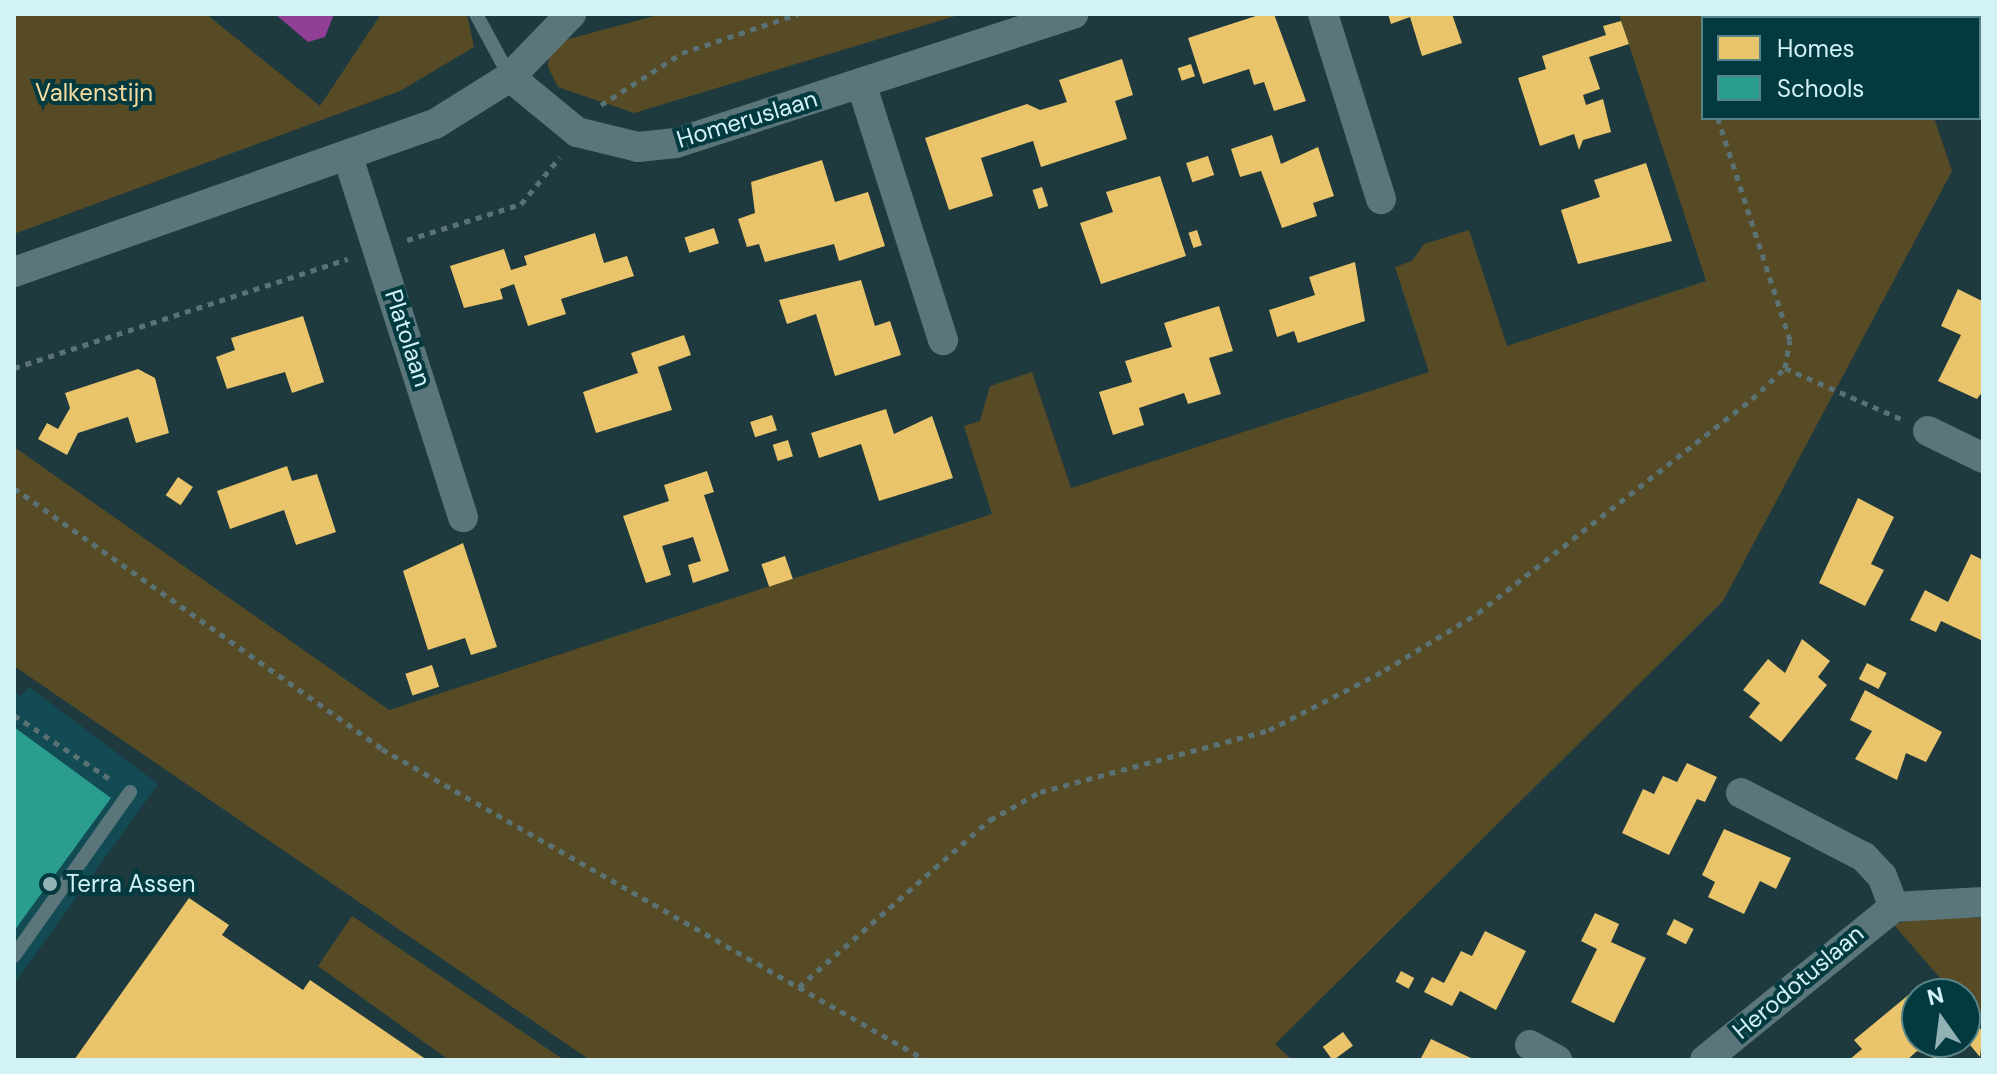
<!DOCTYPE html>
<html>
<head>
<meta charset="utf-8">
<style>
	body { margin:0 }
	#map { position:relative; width:1997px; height:1074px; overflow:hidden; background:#1f3a3e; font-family:"DM Sans",sans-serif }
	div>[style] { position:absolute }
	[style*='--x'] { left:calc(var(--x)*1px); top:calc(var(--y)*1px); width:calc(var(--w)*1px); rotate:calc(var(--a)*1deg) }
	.built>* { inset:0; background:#124b53 }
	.green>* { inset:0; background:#574b26 }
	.water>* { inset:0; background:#913f95 }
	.homes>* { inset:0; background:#e9c46a; transform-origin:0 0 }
	.schools>* { inset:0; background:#2a9d8f }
	.path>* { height:5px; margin-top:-2.5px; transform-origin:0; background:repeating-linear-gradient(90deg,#5b7275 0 6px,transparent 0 12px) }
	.service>* { height:14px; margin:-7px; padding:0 7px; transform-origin:7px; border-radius:7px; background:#5b767a }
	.minor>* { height:30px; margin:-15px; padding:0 15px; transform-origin:15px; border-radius:15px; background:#5b767a }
	.dots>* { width:22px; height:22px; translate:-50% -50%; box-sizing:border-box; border:4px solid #033a40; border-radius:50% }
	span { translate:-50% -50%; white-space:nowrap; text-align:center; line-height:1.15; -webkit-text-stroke:8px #033a40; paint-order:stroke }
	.park-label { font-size:24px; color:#f4dba0 }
	.street-label { font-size:24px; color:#d2f2f6 }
	.poi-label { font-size:24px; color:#d2f2f6 }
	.left { translate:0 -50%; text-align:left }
	.frame { position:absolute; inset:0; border:16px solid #d2f2f6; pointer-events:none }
	.legend { position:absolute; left:1701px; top:16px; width:280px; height:104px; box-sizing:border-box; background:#033a40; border:2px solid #568489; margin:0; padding:10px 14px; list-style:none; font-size:24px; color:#d2f2f6 }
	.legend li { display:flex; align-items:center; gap:16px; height:40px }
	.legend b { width:40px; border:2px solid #568489 }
	.north { position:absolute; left:1901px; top:978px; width:80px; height:80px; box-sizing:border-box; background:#033a40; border:2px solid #568489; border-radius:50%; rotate:346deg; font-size:22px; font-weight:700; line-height:32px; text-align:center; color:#d2f2f6 }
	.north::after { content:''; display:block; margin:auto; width:28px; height:36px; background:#93b2b6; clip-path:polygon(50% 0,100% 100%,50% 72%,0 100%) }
</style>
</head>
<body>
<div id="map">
	<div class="built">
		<i style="clip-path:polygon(29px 687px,158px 784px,14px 984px,14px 692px,20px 696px)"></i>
	</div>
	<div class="green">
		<i style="clip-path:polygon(14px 14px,206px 14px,320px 106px,381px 14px,467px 14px,474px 47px,400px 91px,14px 234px)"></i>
		<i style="clip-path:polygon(662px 14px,962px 14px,634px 113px,558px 87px,548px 67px,550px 44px)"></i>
		<i style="clip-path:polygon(1619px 14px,1899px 14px,1703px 18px,1703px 118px,1934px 118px,1952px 171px,1723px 601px,1275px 1044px,1292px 1060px,590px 1060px,14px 666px,14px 447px,389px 710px,992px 514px,964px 426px,980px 421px,990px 386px,1032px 372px,1071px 488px,1429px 372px,1395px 267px,1412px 261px,1424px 244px,1469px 230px,1507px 346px,1706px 281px)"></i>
		<i style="clip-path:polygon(352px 916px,564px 1060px,449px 1060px,318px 966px)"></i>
		<i style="clip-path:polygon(1916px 918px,1983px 918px,1983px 1027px,1965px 1007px,1965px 994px,1954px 994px,1894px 925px)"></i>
	</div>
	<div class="water">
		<i style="clip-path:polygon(275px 14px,334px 14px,325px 37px,308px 42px)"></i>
	</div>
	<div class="homes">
		<i style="clip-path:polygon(1262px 14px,1274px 14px,1306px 101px,1274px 111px,1264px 82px,1254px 85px,1249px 69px,1203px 84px,1188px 38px)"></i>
		<i style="clip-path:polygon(1388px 14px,1452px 14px,1462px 43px,1422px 56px,1410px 17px,1391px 24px)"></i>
		<i style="clip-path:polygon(1621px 21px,1629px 44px,1589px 57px,1600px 89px,1583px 95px,1586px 105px,1603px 99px,1611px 132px,1583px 140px,1579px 150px,1574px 134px,1540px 146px,1518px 78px,1546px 69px,1542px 56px,1606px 35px,1603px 26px)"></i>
		<i style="clip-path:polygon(1122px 59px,1133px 95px,1115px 101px,1127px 139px,1041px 167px,1033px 141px,981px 158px,993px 196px,949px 210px,925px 138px,1027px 104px,1040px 110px,1067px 102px,1059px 80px)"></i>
		<i style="left:1191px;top:64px;width:13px;height:14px;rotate:72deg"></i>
		<i style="clip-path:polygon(1272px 135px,1281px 164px,1318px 147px,1334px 196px,1313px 203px,1317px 216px,1282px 228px,1261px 171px,1240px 177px,1231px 149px)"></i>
		<i style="left:1208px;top:156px;width:20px;height:23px;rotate:72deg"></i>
		<i style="clip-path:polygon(822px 160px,835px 202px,868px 192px,885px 246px,839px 261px,834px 244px,765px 262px,759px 244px,747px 247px,738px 219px,755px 213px,751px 182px)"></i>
		<i style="clip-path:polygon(1646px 163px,1672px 241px,1578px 264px,1561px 210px,1600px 197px,1594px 180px)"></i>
		<i style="clip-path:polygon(1160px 176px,1186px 256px,1101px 284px,1080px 223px,1113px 212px,1106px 192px)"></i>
		<i style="left:1042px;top:187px;width:20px;height:10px;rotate:72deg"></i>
		<i style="left:714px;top:228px;width:16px;height:31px;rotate:72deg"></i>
		<i style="left:1197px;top:230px;width:16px;height:9px;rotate:72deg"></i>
		<i style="clip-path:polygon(595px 233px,604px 263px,627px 256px,634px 276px,561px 299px,566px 314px,528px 326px,514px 284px,500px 289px,503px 299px,464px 308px,450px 266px,504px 249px,511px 270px,527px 265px,524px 256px)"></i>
		<i style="clip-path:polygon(1355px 262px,1365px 321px,1298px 343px,1294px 331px,1277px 337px,1269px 310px,1315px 295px,1309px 277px)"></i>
		<i style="clip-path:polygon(861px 280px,875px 326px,890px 321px,901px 355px,835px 376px,816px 314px,787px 324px,779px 300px)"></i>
		<i style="clip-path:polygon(1958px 289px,1982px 301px,1983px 391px,1977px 399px,1938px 381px,1961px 335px,1941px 326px)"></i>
		<i style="clip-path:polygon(1219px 306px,1233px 351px,1209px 358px,1221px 394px,1188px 404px,1184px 393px,1139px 408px,1144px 425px,1113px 435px,1099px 392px,1132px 382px,1125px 361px,1172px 347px,1164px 323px)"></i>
		<i style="clip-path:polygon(303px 316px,324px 382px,292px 393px,285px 372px,227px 389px,216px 357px,235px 350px,231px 338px)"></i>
		<i style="clip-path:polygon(684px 335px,691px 355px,658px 367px,672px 410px,596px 433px,583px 392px,638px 373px,631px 353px)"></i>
		<i style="clip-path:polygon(138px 369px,155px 378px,169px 433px,136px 443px,128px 417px,78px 433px,67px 455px,38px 439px,47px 423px,58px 429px,70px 408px,65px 393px)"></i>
		<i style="clip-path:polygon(886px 409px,894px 434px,932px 416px,953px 478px,879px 501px,861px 444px,819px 458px,811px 433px)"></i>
		<i style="left:772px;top:415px;width:16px;height:23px;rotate:72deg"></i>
		<i style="left:788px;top:440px;width:17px;height:16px;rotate:73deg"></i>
		<i style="clip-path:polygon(287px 466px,292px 481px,317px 474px,336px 532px,296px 545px,284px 510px,230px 529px,217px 491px)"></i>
		<i style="clip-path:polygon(707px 471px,714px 492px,704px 495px,729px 571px,693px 583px,688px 565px,701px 561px,693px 537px,662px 546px,671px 575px,646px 583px,623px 516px,669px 501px,664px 485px)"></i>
		<i style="left:178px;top:477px;width:18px;height:22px;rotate:34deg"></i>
		<i style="clip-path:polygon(1858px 498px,1894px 517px,1871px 564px,1884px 570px,1865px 606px,1819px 583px)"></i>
		<i style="clip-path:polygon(463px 543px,497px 647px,471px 655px,465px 638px,428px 650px,403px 571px)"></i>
		<i style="clip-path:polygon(1971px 554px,1983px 560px,1983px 641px,1941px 621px,1936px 632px,1910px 620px,1925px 590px,1948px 602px)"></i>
		<i style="left:785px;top:556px;width:24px;height:25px;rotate:71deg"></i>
		<i style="clip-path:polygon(1802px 639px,1830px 661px,1818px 677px,1827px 685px,1781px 742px,1749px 717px,1760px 703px,1743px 690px,1768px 659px,1785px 673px)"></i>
		<i style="left:1867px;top:663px;width:22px;height:18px;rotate:27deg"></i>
		<i style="left:432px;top:665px;width:23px;height:28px;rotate:72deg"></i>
		<i style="clip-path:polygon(1865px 690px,1942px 732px,1926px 762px,1906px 753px,1897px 780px,1855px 759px,1872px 731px,1850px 720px)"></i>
		<i style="clip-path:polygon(1687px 763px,1717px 777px,1705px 802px,1697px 799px,1669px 855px,1622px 833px,1643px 789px,1654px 794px,1663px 776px,1677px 782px)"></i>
		<i style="clip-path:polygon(1724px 829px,1791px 858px,1776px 889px,1760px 881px,1744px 914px,1708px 897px,1715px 882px,1702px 875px)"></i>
		<i style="clip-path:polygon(189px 898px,229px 925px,222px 935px,303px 990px,310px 980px,427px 1060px,74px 1060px)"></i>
		<i style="clip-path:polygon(1595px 913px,1619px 924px,1611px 942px,1646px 958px,1614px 1023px,1571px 1002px,1597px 949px,1581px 941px)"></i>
		<i style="left:1674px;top:919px;width:22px;height:17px;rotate:27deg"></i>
		<i style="clip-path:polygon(1485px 931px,1526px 951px,1496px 1010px,1460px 991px,1452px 1006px,1424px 992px,1432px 977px,1444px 983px,1461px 951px,1472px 956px)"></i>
		<i style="left:1401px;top:971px;width:15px;height:12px;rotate:28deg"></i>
		<i style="clip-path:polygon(1912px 992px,1917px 1042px,1957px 1046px,1939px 1060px,1917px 1051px,1907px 1060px,1849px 1060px,1862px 1049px,1854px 1040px)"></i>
		<i style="clip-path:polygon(1979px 1027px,1983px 1032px,1980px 1057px,1965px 1039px)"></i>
		<i style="left:1343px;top:1032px;width:17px;height:25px;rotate:54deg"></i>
		<i style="clip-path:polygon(1431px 1039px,1475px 1060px,1420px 1060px)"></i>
	</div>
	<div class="schools">
		<i style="clip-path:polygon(14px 727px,111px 798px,14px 931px)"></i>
	</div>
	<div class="path">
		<i style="--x:1727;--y:18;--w:5;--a:-53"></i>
		<i style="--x:601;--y:105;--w:96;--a:-32.7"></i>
		<i style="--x:682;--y:53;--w:122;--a:-18.6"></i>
		<i style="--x:407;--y:240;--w:120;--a:-17.5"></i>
		<i style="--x:521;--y:204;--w:61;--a:-50.3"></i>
		<i style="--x:14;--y:368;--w:351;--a:-18.1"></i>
		<i style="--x:1785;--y:368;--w:127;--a:23.7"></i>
		<i style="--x:14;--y:488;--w:451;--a:35.3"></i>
		<i style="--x:382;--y:749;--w:627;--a:29.76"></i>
		<i style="--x:14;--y:715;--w:115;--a:33.7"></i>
		<i style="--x:799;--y:987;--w:254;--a:-41.2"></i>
		<i style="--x:990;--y:820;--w:57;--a:-29.2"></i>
		<i style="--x:1040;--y:792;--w:237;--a:-15.1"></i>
		<i style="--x:1269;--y:730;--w:131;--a:-27.3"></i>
		<i style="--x:1385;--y:670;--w:109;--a:-31.5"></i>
		<i style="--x:1478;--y:613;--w:348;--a:-38"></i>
		<i style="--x:1752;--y:399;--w:45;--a:-43.2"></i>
		<i style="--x:1785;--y:368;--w:28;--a:-80"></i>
		<i style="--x:1790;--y:340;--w:233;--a:-108"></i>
	</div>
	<div class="service">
		<i style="--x:476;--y:14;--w:72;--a:61.6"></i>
		<i style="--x:14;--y:956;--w:201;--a:-54.7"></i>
	</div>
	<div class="minor">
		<i style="--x:1323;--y:14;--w:194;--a:72.6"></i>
		<i style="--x:510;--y:77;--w:87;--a:39.4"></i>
		<i style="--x:577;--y:132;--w:63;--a:13.8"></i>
		<i style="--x:638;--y:147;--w:38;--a:-6"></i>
		<i style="--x:676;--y:143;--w:418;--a:-18"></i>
		<i style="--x:861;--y:83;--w:270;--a:72.3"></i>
		<i style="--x:349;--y:160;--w:375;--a:72.3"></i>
		<i style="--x:14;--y:272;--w:446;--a:-19.4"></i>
		<i style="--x:435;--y:124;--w:89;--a:-32.1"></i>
		<i style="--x:510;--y:77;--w:88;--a:-45.9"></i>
		<i style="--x:1928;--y:431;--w:61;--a:26.1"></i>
		<i style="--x:1741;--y:793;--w:139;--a:27.5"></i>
		<i style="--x:1864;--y:857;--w:26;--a:47"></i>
		<i style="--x:1882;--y:876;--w:33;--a:69"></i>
		<i style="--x:1530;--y:1045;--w:31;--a:29"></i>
		<i style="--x:1705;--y:1060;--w:243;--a:-39"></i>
		<i style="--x:1894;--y:907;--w:89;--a:-3.2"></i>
	</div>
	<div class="dots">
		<i style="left:50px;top:884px;background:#93b2b6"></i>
	</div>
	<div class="park-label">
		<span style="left:94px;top:93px">Valkenstijn</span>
	</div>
	<div class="street-label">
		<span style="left:747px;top:119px;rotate:-17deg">Homeruslaan</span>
		<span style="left:408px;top:338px;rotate:72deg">Platolaan</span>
		<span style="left:1798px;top:982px;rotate:-40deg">Herodotuslaan</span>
	</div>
	<div class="poi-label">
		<span class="left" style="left:66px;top:884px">Terra Assen</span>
	</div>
	<div class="frame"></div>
	<ul class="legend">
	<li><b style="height:22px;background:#e9c46a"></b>Homes</li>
	<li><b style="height:22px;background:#2a9d8f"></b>Schools</li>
	</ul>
	<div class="north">N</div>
</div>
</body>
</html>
